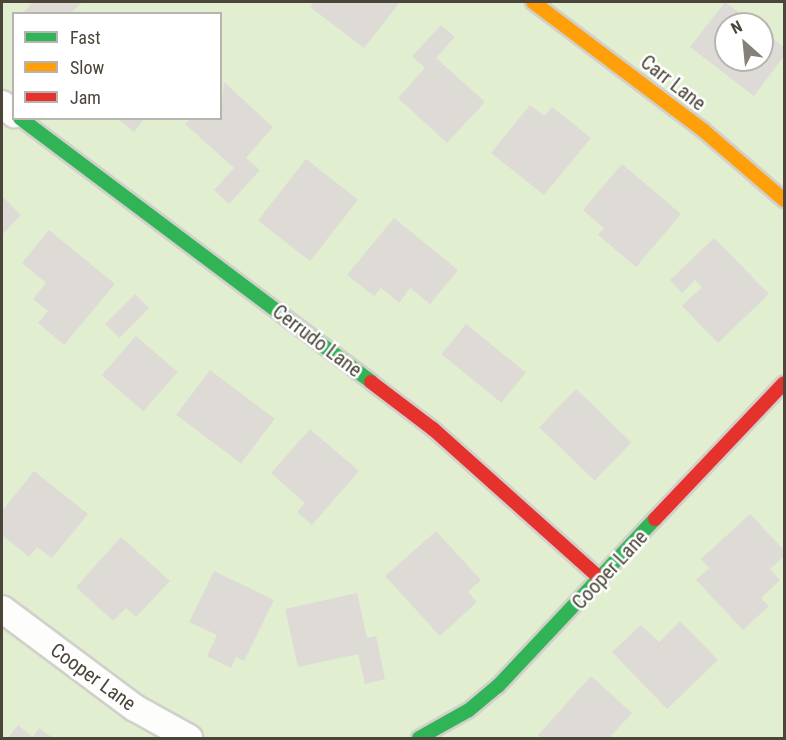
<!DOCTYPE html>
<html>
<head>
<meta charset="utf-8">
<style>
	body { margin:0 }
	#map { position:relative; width:786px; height:740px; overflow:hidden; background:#f4f2ee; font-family:"Roboto Condensed",sans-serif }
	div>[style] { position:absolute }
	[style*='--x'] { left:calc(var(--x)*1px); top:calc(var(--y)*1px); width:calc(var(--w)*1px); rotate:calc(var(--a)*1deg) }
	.green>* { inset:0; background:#e1eecf }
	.building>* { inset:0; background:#dedbd6; transform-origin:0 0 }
	.roads { filter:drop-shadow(2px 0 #d2d0cb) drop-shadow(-2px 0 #d2d0cb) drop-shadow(0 2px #d2d0cb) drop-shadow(0 -2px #d2d0cb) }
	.street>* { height:26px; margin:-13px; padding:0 13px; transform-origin:13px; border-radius:13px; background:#fdfdfc }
	.fast>* { height:14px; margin:-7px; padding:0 7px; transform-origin:7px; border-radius:7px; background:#30b455 }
	.slow>* { height:14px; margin:-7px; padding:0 7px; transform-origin:7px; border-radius:7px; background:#ff9f0a }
	.jam>* { height:14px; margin:-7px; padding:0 7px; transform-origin:7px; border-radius:7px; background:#e5322d }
	span { translate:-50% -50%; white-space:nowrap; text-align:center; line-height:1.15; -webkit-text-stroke:5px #fff; paint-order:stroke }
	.street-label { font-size:20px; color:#4b4439 }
	.frame { position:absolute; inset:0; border:3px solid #4b4439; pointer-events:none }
	.legend { position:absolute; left:12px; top:12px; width:210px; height:108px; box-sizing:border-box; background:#fff; border:2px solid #b7b4b0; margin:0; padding:8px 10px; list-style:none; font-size:18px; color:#4b4439 }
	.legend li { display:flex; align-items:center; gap:12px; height:30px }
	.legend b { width:30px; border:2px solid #b7b4b0 }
	.north { position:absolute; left:714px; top:12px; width:60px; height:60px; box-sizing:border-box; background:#fff; border:2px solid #b7b4b0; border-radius:50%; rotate:333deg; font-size:16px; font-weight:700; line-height:24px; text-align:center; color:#4b4439 }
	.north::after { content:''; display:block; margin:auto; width:21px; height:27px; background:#868178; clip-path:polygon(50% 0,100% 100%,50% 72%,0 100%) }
</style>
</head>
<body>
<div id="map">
	<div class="green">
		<i style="clip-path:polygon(evenodd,2px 2px,784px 2px,784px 738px,2px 738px,2px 2px,14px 14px,220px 14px,220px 118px,14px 118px,14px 14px,2px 2px,726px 24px,762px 24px,762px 60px,726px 60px,726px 24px)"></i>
	</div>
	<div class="building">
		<i style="clip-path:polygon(33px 2px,82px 2px,71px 14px,22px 14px)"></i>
		<i style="clip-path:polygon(314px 2px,400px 2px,364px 48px,310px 7px)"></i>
		<i style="clip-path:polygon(725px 2px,754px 24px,726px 24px,726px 60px,762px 60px,762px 30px,784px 47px,784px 56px,754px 96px,690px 47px)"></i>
		<i style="clip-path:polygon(441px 25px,455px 37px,436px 58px,485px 102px,447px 143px,398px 98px,425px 68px,412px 56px)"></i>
		<i style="clip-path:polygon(224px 82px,273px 127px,246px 158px,260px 170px,229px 204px,214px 190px,234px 168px,185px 124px,191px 118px,220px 118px)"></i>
		<i style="clip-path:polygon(530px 105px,544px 116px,552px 107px,591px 138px,544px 195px,491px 153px)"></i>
		<i style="clip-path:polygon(117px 118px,145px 118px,134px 132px)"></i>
		<i style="left:306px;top:159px;width:66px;height:78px;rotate:38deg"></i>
		<i style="clip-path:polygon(622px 164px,681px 214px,636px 267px,598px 235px,604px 228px,583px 210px)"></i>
		<i style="clip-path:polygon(2px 196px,21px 215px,2px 235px)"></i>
		<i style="clip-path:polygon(394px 218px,458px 270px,430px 304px,410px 288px,399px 303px,381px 288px,374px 296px,347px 275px)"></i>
		<i style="clip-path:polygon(49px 230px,115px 284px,64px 345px,38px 323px,48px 311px,33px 299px,46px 283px,22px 263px)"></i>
		<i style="clip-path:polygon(714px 238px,769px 294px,718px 343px,682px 306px,702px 287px,695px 280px,682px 293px,670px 280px)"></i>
		<i style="left:135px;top:294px;width:20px;height:42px;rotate:45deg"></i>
		<i style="left:466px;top:324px;width:77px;height:39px;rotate:39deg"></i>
		<i style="left:136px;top:336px;width:55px;height:52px;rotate:41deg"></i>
		<i style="left:210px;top:370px;width:81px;height:56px;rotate:37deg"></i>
		<i style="left:576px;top:389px;width:77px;height:53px;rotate:44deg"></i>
		<i style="clip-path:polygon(310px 429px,359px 471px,312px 525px,297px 512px,305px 503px,271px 473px)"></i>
		<i style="clip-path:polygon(34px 471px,88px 514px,52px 558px,37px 547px,29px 557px,2px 535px,2px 511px)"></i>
		<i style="clip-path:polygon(750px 514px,784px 550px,784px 556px,770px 569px,780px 580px,761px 598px,769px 606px,743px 630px,696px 580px,709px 568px,701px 559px)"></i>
		<i style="clip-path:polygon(436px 531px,481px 580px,468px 592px,477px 602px,440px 636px,385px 576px)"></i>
		<i style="clip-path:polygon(121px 537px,170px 581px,136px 617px,126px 608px,113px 621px,76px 587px)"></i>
		<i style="clip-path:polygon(214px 571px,274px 600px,244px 661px,236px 657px,231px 668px,207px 656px,217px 635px,189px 622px)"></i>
		<i style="clip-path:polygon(357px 593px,367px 638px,376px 636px,385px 679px,365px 684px,358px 654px,298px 667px,285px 609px)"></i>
		<i style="clip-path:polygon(680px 621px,718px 660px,667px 709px,612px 652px,641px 625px,659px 642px)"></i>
		<i style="clip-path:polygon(591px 676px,632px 713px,609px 738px,542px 738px,538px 735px)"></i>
		<i style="clip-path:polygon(18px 725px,33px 737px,39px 728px,53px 738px,8px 738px)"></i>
	</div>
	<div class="roads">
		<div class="street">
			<i style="--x:2;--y:104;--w:16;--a:40"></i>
			<i style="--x:2;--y:609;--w:166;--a:36.7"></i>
			<i style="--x:135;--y:708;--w:62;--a:29.1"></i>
		</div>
		<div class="fast">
			<i style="--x:20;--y:118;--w:439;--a:36.9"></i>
			<i style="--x:419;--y:738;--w:57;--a:-29.2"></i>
			<i style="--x:469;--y:710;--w:38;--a:-40"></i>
			<i style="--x:498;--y:686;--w:229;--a:-46.8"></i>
		</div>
		<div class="slow">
			<i style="--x:533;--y:2;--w:213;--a:37"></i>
			<i style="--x:703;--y:130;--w:107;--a:40.8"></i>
		</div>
		<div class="jam">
			<i style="--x:371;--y:382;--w:78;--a:37.2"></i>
			<i style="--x:433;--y:429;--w:225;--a:41.8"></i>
			<i style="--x:655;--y:519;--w:187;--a:-46.5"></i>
		</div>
	</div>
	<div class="street-label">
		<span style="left:673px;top:83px;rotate:38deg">Carr Lane</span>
		<span style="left:317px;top:341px;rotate:37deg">Cerrudo Lane</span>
		<span style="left:610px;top:570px;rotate:-47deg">Cooper Lane</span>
		<span style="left:93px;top:677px;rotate:36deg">Cooper Lane</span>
	</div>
	<div class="frame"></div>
	<ul class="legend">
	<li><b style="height:8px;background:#30b455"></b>Fast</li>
	<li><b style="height:8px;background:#ff9f0a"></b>Slow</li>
	<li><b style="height:8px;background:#e5322d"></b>Jam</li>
	</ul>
	<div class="north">N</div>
</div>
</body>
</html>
